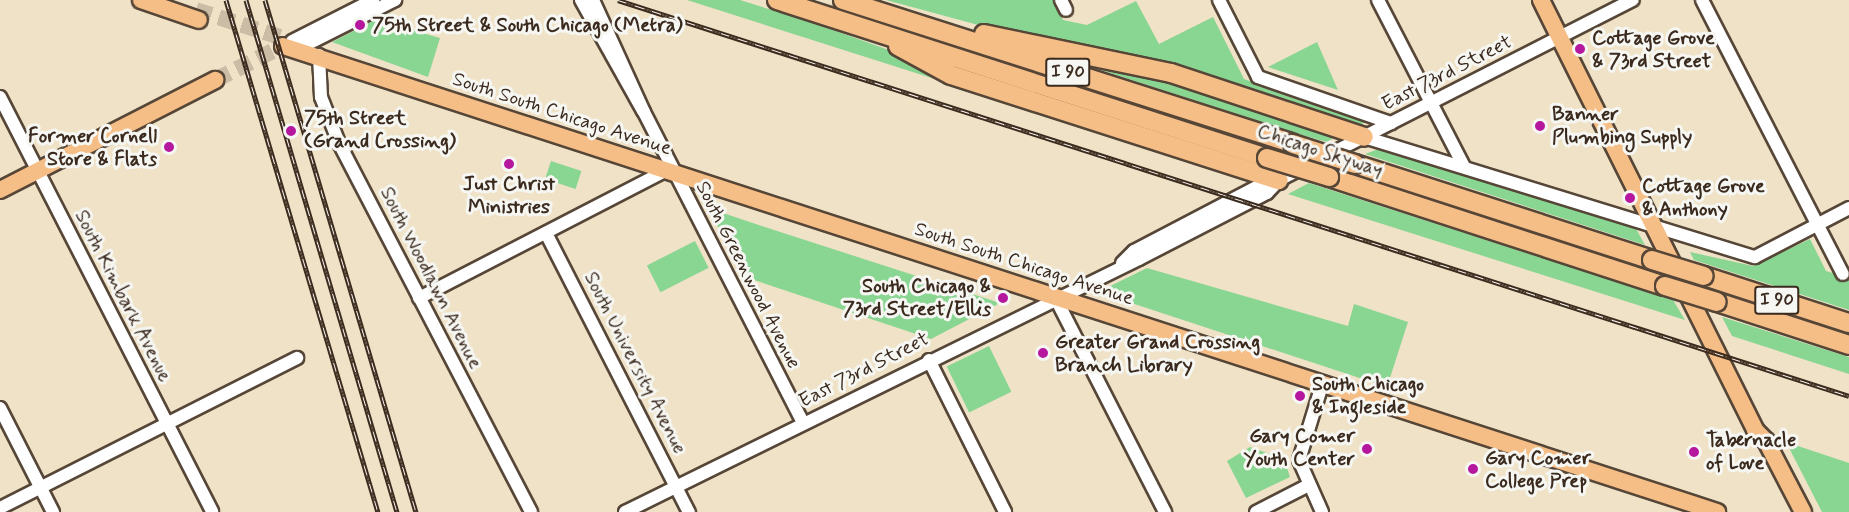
<!DOCTYPE html>
<html>
<head>
<meta charset="utf-8">
<style>
	body { margin:0 }
	#map { position:relative; width:1849px; height:512px; overflow:hidden; background:#efe2c7; font-family:Mynerve,sans-serif }
	div>[style] { position:absolute }
	[style*='--x'] { left:calc(var(--x)*1px); top:calc(var(--y)*1px); width:calc(var(--w)*1px); rotate:calc(var(--a)*1deg) }
	.green>* { inset:0; background:#89d592; transform-origin:0 0 }
	.major-tunnel>* { height:16px; margin-top:-8px; transform-origin:0; background:repeating-linear-gradient(90deg,#cbbda5 0 16px,transparent 0 24px) }
	.roads { filter:drop-shadow(2px 0 #564637) drop-shadow(-2px 0 #564637) drop-shadow(0 2px #564637) drop-shadow(0 -2px #564637) }
	.minor>* { height:12px; margin:-6px; padding:0 6px; transform-origin:6px; border-radius:6px; background:#fff }
	.major>* { height:16px; margin:-8px; padding:0 8px; transform-origin:8px; border-radius:8px; background:#f6be87 }
	.highway>* { height:18px; margin:-9px; padding:0 9px; transform-origin:9px; border-radius:9px; background:#f6be87 }
	.rail>* { height:5px; margin-top:-2.5px; transform-origin:0; background:repeating-linear-gradient(90deg,#f6f6f2 0 9px,#3b2a1e 0 18px); box-sizing:border-box; border-block:2px solid #3b2a1e }
	.bridges { filter:drop-shadow(2px 0 #564637) drop-shadow(-2px 0 #564637) drop-shadow(0 2px #564637) drop-shadow(0 -2px #564637) }
	.highway-bridge>* { height:18px; margin:-9px; padding:0 9px; transform-origin:9px; border-radius:9px; background:#f6be87 }
	.dots>* { width:16px; height:16px; translate:-50% -50%; box-sizing:border-box; border:3px solid #f6f6f2; border-radius:50% }
	span { translate:-50% -50%; white-space:nowrap; text-align:center; line-height:1.15; -webkit-text-stroke:6px #f6f6f2; paint-order:stroke }
	.shield-label span { padding:2px 4px; background:#f6f6f2; border:2px solid; border-radius:4px; -webkit-text-stroke-width:0 }
	.shield-label { font-size:18px; color:#3b2a1e; font-weight:700 }
	.poi-label { font-size:20px; color:#3b2a1e; font-weight:700 }
	.left { translate:0 -50%; text-align:left }
	.right { translate:-100% -50%; text-align:right }
	.street-label { font-size:20px; color:#3b2a1e }
</style>
</head>
<body>
<div id="map">
	<div class="green">
		<i style="clip-path:polygon(687px 0,740px 0,819px 25px,1246px 178px)"></i>
		<i style="clip-path:polygon(886px 0,1053px 0,1063px 20px,1087px 25px,1136px 1px,1159px 44px,1213px 17px,1244px 79px,1366px 122px,1354px 127px)"></i>
		<i style="clip-path:polygon(389px 13px,393px 15px,383px 22px,440px 38px,428px 77px,332px 42px)"></i>
		<i style="clip-path:polygon(1317px 42px,1338px 90px,1268px 67px)"></i>
		<i style="clip-path:polygon(1087px 59px,1124px 66px,1335px 137px,1327px 142px,1302px 135px,1085px 65px)"></i>
		<i style="clip-path:polygon(1384px 147px,1635px 227px,1645px 245px,1365px 154px)"></i>
		<i style="left:551px;top:161px;width:32px;height:19px;rotate:18deg"></i>
		<i style="clip-path:polygon(1309px 183px,1673px 300px,1685px 320px,1288px 194px)"></i>
		<i style="clip-path:polygon(708px 208px,774px 230px,1000px 303px,931px 339px,745px 277px)"></i>
		<i style="clip-path:polygon(1810px 239px,1826px 271px,1849px 278px,1849px 310px,1694px 260px,1690px 252px,1753px 266px)"></i>
		<i style="left:695px;top:241px;width:30px;height:54px;rotate:63deg"></i>
		<i style="clip-path:polygon(1147px 268px,1348px 326px,1354px 304px,1408px 322px,1387px 387px,1098px 292px)"></i>
		<i style="clip-path:polygon(1722px 317px,1849px 357px,1849px 374px,1732px 336px)"></i>
		<i style="left:989px;top:346px;width:51px;height:47px;rotate:64deg"></i>
		<i style="clip-path:polygon(1786px 442px,1849px 463px,1849px 512px,1822px 512px)"></i>
		<i style="clip-path:polygon(1250px 447px,1284px 459px,1290px 477px,1246px 498px,1227px 461px)"></i>
	</div>
	<div class="major-tunnel">
		<i style="--x:196;--y:10;--w:88;--a:17.8"></i>
		<i style="--x:215;--y:80;--w:76;--a:-26.6"></i>
	</div>
	<div class="roads">
		<div class="minor">
			<i style="--x:581;--y:0;--w:127;--a:60.8"></i>
			<i style="--x:593;--y:0;--w:123;--a:65.5"></i>
			<i style="--x:644;--y:112;--w:349;--a:62.9"></i>
			<i style="--x:1061;--y:0;--w:11;--a:63"></i>
			<i style="--x:1219;--y:0;--w:86;--a:63.1"></i>
			<i style="--x:1258;--y:77;--w:141;--a:19.1"></i>
			<i style="--x:1378;--y:0;--w:186;--a:62.7"></i>
			<i style="--x:1702;--y:0;--w:308;--a:62.8"></i>
			<i style="--x:292;--y:41;--w:91;--a:-26.8"></i>
			<i style="--x:306;--y:45;--w:100;--a:-26.8"></i>
			<i style="--x:319;--y:55;--w:42;--a:87.3"></i>
			<i style="--x:321;--y:97;--w:49;--a:68.6"></i>
			<i style="--x:339;--y:143;--w:416;--a:62.5"></i>
			<i style="--x:0;--y:97;--w:466;--a:62.9"></i>
			<i style="--x:1364;--y:137;--w:409;--a:17.1"></i>
			<i style="--x:1755;--y:257;--w:106;--a:-27.5"></i>
			<i style="--x:546;--y:233;--w:314;--a:62.9"></i>
			<i style="--x:1122;--y:263;--w:17;--a:-45"></i>
			<i style="--x:1134;--y:251;--w:144;--a:-27.6"></i>
			<i style="--x:1262;--y:184;--w:17;--a:-13"></i>
			<i style="--x:1279;--y:180;--w:397;--a:-27"></i>
			<i style="--x:1055;--y:297;--w:242;--a:62.9"></i>
			<i style="--x:419;--y:298;--w:279;--a:-27.3"></i>
			<i style="--x:929;--y:360;--w:170;--a:63.4"></i>
			<i style="--x:1322;--y:385;--w:78;--a:107"></i>
			<i style="--x:1299;--y:460;--w:57;--a:66.1"></i>
			<i style="--x:0;--y:408;--w:117;--a:63"></i>
			<i style="--x:0;--y:508;--w:333;--a:-26.8"></i>
			<i style="--x:625;--y:512;--w:573;--a:-26.21"></i>
			<i style="--x:1139;--y:259;--w:144;--a:-27.3"></i>
			<i style="--x:1267;--y:193;--w:18;--a:-47"></i>
			<i style="--x:1256;--y:512;--w:59;--a:-27"></i>
		</div>
		<div class="major">
			<i style="--x:141;--y:0;--w:61;--a:19"></i>
			<i style="--x:1541;--y:0;--w:480;--a:63.5"></i>
			<i style="--x:1755;--y:430;--w:16;--a:45"></i>
			<i style="--x:1766;--y:441;--w:80;--a:62.5"></i>
			<i style="--x:283;--y:46;--w:1508;--a:18"></i>
			<i style="--x:0;--y:190;--w:242;--a:-27.1"></i>
		</div>
		<div class="highway">
			<i style="--x:777;--y:0;--w:515;--a:17.87"></i>
			<i style="--x:843;--y:0;--w:472;--a:17.7"></i>
			<i style="--x:984;--y:34;--w:191;--a:11.8"></i>
			<i style="--x:1171;--y:73;--w:203;--a:18.3"></i>
			<i style="--x:898;--y:46;--w:60;--a:28.7"></i>
			<i style="--x:951;--y:75;--w:344;--a:17.8"></i>
			<i style="--x:1355;--y:164;--w:312;--a:17.9"></i>
			<i style="--x:1329;--y:177;--w:353;--a:18"></i>
			<i style="--x:1704;--y:276;--w:152;--a:18"></i>
			<i style="--x:1717;--y:302;--w:139;--a:18"></i>
		</div>
	</div>
	<div class="rail">
		<i style="--x:226;--y:0;--w:534;--a:73.47"></i>
		<i style="--x:246;--y:0;--w:534;--a:73.57"></i>
		<i style="--x:265;--y:0;--w:534;--a:73.57"></i>
		<i style="--x:618;--y:0;--w:1293;--a:17.83"></i>
	</div>
	<div class="bridges">
		<div class="highway-bridge">
			<i style="--x:1293;--y:144;--w:65;--a:17.9"></i>
			<i style="--x:1267;--y:158;--w:65;--a:17"></i>
			<i style="--x:1652;--y:260;--w:54;--a:17.1"></i>
			<i style="--x:1665;--y:286;--w:54;--a:17.1"></i>
		</div>
	</div>
	<div class="dots">
		<i style="left:360px;top:25px;background:#b5179e"></i>
		<i style="left:1580px;top:49px;background:#b5179e"></i>
		<i style="left:1540px;top:126px;background:#b5179e"></i>
		<i style="left:291px;top:131px;background:#b5179e"></i>
		<i style="left:169px;top:147px;background:#b5179e"></i>
		<i style="left:509px;top:164px;background:#b5179e"></i>
		<i style="left:1630px;top:198px;background:#b5179e"></i>
		<i style="left:1003px;top:298px;background:#b5179e"></i>
		<i style="left:1043px;top:353px;background:#b5179e"></i>
		<i style="left:1300px;top:396px;background:#b5179e"></i>
		<i style="left:1367px;top:449px;background:#b5179e"></i>
		<i style="left:1694px;top:452px;background:#b5179e"></i>
		<i style="left:1473px;top:469px;background:#b5179e"></i>
	</div>
	<div class="shield-label">
		<span style="left:1068px;top:72px">I 90</span>
		<span style="left:1777px;top:300px">I 90</span>
	</div>
	<div class="poi-label">
		<span class="left" style="left:372px;top:25px">75th Street &amp; South Chicago (Metra)</span>
		<span class="left" style="left:1592px;top:50px">Cottage Grove<br>&amp; 73rd Street</span>
		<span class="left" style="left:1552px;top:126px">Banner<br>Plumbing Supply</span>
		<span class="left" style="left:304px;top:130px">75th Street<br>(Grand Crossing)</span>
		<span class="right" style="left:157px;top:148px">Former Cornell<br>Store &amp; Flats</span>
		<span style="left:509px;top:196px">Just Christ<br>Ministries</span>
		<span class="left" style="left:1642px;top:198px">Cottage Grove<br>&amp; Anthony</span>
		<span class="right" style="left:991px;top:298px">South Chicago &amp;<br>73rd Street/Ellis</span>
		<span class="left" style="left:1055px;top:354px">Greater Grand Crossing<br>Branch Library</span>
		<span class="left" style="left:1312px;top:396px">South Chicago<br>&amp; Ingleside</span>
		<span class="right" style="left:1355px;top:448px">Gary Comer<br>Youth Center</span>
		<span class="left" style="left:1706px;top:452px">Tabernacle<br>of Love</span>
		<span class="left" style="left:1485px;top:470px">Gary Comer<br>College Prep</span>
	</div>
	<div class="street-label">
		<span style="left:1447px;top:73px;rotate:-27deg">East 73rd Street</span>
		<span style="left:562px;top:114px;rotate:18deg">South South Chicago Avenue</span>
		<span style="left:1320px;top:151px;rotate:18deg">Chicago Skyway</span>
		<span style="left:1024px;top:264px;rotate:18deg">South South Chicago Avenue</span>
		<span style="left:748px;top:275px;rotate:63deg">South Greenwood Avenue</span>
		<span style="left:431px;top:278px;rotate:63deg">South Woodlawn Avenue</span>
		<span style="left:123px;top:296px;rotate:63deg">South Kimbark Avenue</span>
		<span style="left:635px;top:363px;rotate:63deg">South University Avenue</span>
		<span style="left:864px;top:370px;rotate:-27deg">East 73rd Street</span>
	</div>
</div>
</body>
</html>
